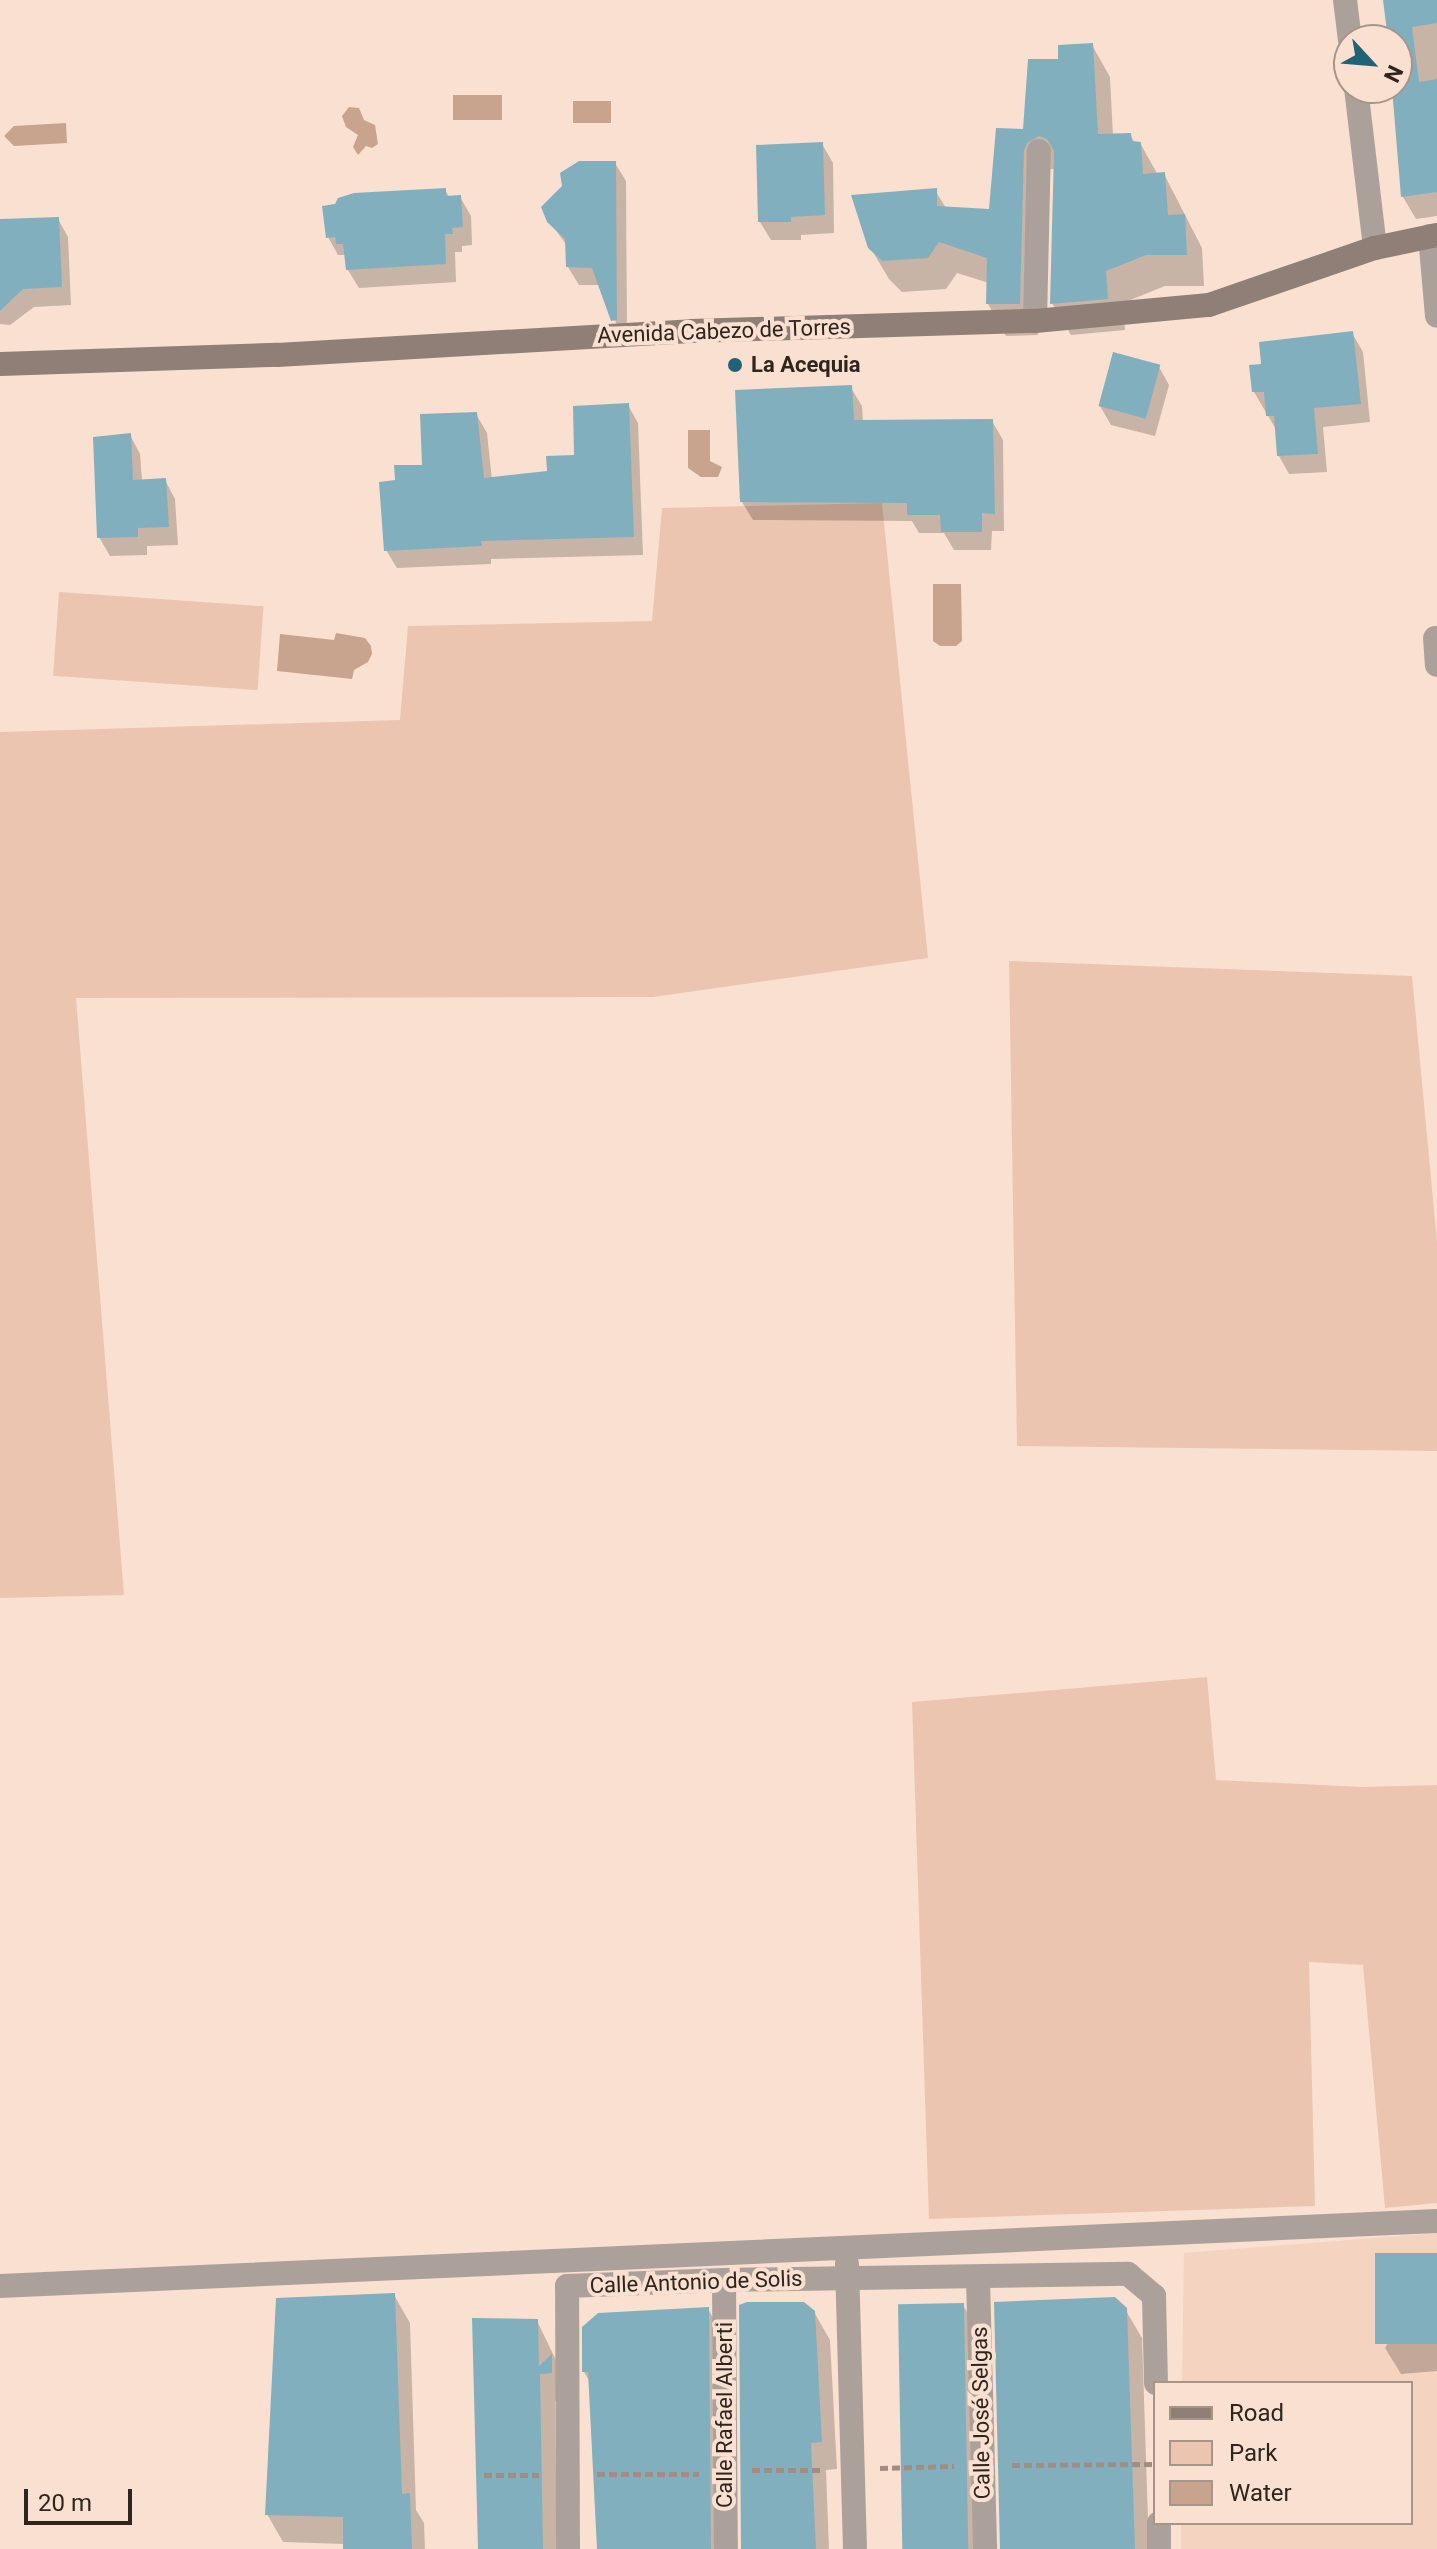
<!DOCTYPE html>
<html>
<head>
<meta charset="utf-8">
<style>
	body { margin:0 }
	#map { position:relative; width:1437px; height:2549px; overflow:hidden; background:#fae0d1; font-family:Roboto,sans-serif }
	div>[style] { position:absolute }
	[style*='--x'] { left:calc(var(--x)*1px); top:calc(var(--y)*1px); width:calc(var(--w)*1px); rotate:calc(var(--a)*1deg) }
	.built>* { inset:0; background:#f4d3c1 }
	.green>* { inset:0; background:#ebc5af; transform-origin:0 0 }
	.water>* { inset:0; background:#c8a38d; transform-origin:0 0 }
	.shadow>* { inset:0; background:#0003 }
	.building>* { inset:0; background:#82afbe; transform-origin:0 0 }
	.path>* { height:5px; margin-top:-2.5px; transform-origin:0; background:repeating-linear-gradient(90deg,#a08e83 0 8px,transparent 0 12px) }
	.street>* { height:24px; margin:-12px; padding:0 12px; transform-origin:12px; border-radius:12px; background:#aca19a }
	.secondary>* { height:24px; margin:-12px; padding:0 12px; transform-origin:12px; border-radius:12px; background:#8f7f76 }
	.dots>* { width:22px; height:22px; translate:-50% -50%; box-sizing:border-box; border:4px solid #fae0d1; border-radius:50% }
	span { translate:-50% -50%; white-space:nowrap; text-align:center; line-height:1.15; -webkit-text-stroke:8px #fae0d1; paint-order:stroke }
	.street-label { font-size:22px; color:#2e251f }
	.poi-label { font-size:22px; color:#2e251f; font-weight:700 }
	.left { translate:0 -50%; text-align:left }
	.legend { position:absolute; left:1153px; top:2381px; width:260px; height:144px; box-sizing:border-box; background:#fae0d1; border:2px solid #a8958a; margin:0; padding:10px 14px; list-style:none; font-size:24px; color:#2e251f }
	.legend li { display:flex; align-items:center; gap:16px; height:40px }
	.legend b { width:40px; border:2px solid #a8958a }
	.north { position:absolute; left:1333px; top:24px; width:80px; height:80px; box-sizing:border-box; background:#fae0d1; border:2px solid #a8958a; border-radius:50%; rotate:116deg; font-size:22px; font-weight:700; line-height:32px; text-align:center; color:#2e251f }
	.north::after { content:''; display:block; margin:auto; width:28px; height:36px; background:#216376; clip-path:polygon(50% 0,100% 100%,50% 72%,0 100%) }
	.scale { position:absolute; left:24px; top:2489px; width:108px; height:36px; box-sizing:border-box; border:4px solid #2e251f; border-top:0; padding-left:10px; font-size:24px; line-height:28px; white-space:nowrap; color:#2e251f; -webkit-text-stroke:6px #fae0d1; paint-order:stroke }
</style>
</head>
<body>
<div id="map">
	<div class="built">
		<i style="clip-path:polygon(1437px 2233px,1437px 2549px,1181px 2549px,1181px 2523px,1411px 2523px,1411px 2383px,1182px 2383px,1184px 2253px)"></i>
	</div>
	<div class="green">
		<i style="clip-path:polygon(882px 503px,928px 958px,653px 997px,76px 998px,124px 1595px,0 1598px,0 732px,400px 720px,408px 626px,652px 621px,662px 508px)"></i>
		<i style="left:59px;top:592px;width:205px;height:84px;rotate:4deg"></i>
		<i style="clip-path:polygon(1009px 961px,1412px 976px,1437px 1242px,1437px 1451px,1017px 1446px)"></i>
		<i style="clip-path:polygon(1207px 1677px,1216px 1780px,1363px 1787px,1437px 1785px,1437px 2203px,1385px 2208px,1363px 1965px,1309px 1962px,1315px 2206px,929px 2219px,912px 1702px)"></i>
	</div>
	<div class="water">
		<i style="left:502px;top:95px;width:25px;height:49px;rotate:90deg"></i>
		<i style="left:611px;top:101px;width:22px;height:38px;rotate:90deg"></i>
		<i style="clip-path:polygon(349px 107px,359px 108px,364px 120px,375px 125px,378px 144px,372px 148px,366px 146px,358px 155px,353px 147px,358px 135px,346px 127px,342px 116px)"></i>
		<i style="clip-path:polygon(66px 123px,67px 143px,14px 146px,4px 136px,14px 126px)"></i>
		<i style="clip-path:polygon(688px 430px,710px 430px,710px 461px,722px 467px,718px 477px,701px 477px,688px 468px)"></i>
		<i style="clip-path:polygon(933px 584px,961px 584px,962px 641px,956px 646px,940px 646px,933px 641px)"></i>
		<i style="clip-path:polygon(336px 633px,365px 638px,371px 646px,372px 654px,368px 662px,354px 670px,352px 679px,277px 671px,280px 634px,334px 640px)"></i>
	</div>
	<div class="shadow">
		<i style="clip-path:polygon(1385px 0,1437px 0,1437px 216px,1416px 219px,1403px 197px,1393px 88px,1397px 88px,1397px 40px,1389px 40px)"></i>
		<i style="clip-path:polygon(1092px 45px,1110px 77px,1113px 136px,1130px 135px,1135px 143px,1140px 143px,1158px 175px,1164px 174px,1202px 248px,1204px 286px,1165px 286px,1123px 303px,1125px 330px,1071px 335px,1052px 303px,1056px 169px,1051px 169px,1041px 183px,1038px 335px,1006px 336px,988px 304px,989px 283px,957px 273px,946px 289px,902px 292px,889px 279px,870px 247px,935px 190px,946px 208px,991px 211px,1060px 61px)"></i>
		<i style="clip-path:polygon(822px 144px,833px 163px,834px 233px,801px 235px,801px 240px,771px 240px,760px 222px)"></i>
		<i style="clip-path:polygon(615px 163px,626px 181px,627px 338px,623px 339px,600px 285px,579px 285px,568px 267px,568px 247px,549px 221px,564px 187px)"></i>
		<i style="clip-path:polygon(445px 190px,450px 198px,460px 197px,471px 216px,472px 245px,462px 246px,462px 252px,455px 252px,456px 282px,359px 288px,348px 270px,345px 255px,338px 255px,328px 237px)"></i>
		<i style="clip-path:polygon(58px 219px,68px 237px,71px 305px,34px 307px,10px 325px,0 324px,0 221px)"></i>
		<i style="clip-path:polygon(1352px 333px,1363px 352px,1370px 422px,1323px 427px,1327px 472px,1289px 474px,1279px 456px,1277px 431px,1254px 392px,1263px 365px)"></i>
		<i style="clip-path:polygon(1159px 367px,1169px 385px,1155px 436px,1111px 425px,1100px 406px)"></i>
		<i style="clip-path:polygon(851px 388px,862px 406px,863px 422px,992px 421px,1003px 440px,1004px 531px,992px 531px,991px 550px,954px 550px,944px 533px,919px 533px,912px 521px,753px 520px,742px 502px)"></i>
		<i style="clip-path:polygon(628px 405px,638px 423px,643px 555px,491px 559px,491px 564px,397px 568px,386px 550px,397px 482px,424px 468px,476px 414px,487px 433px,492px 480px,549px 473px,576px 457px)"></i>
		<i style="clip-path:polygon(130px 435px,140px 454px,142px 481px,165px 480px,175px 499px,178px 545px,147px 546px,147px 555px,110px 556px,99px 537px)"></i>
		<i style="clip-path:polygon(1437px 2256px,1437px 2371px,1401px 2374px,1385px 2348px)"></i>
		<i style="clip-path:polygon(394px 2295px,410px 2323px,416px 2510px,424px 2523px,425px 2549px,345px 2549px,345px 2544px,283px 2542px,267px 2514px)"></i>
		<i style="clip-path:polygon(963px 2305px,979px 2333px,984px 2549px,912px 2549px)"></i>
		<i style="clip-path:polygon(708px 2309px,724px 2337px,726px 2549px,599px 2549px,590px 2382px,584px 2372px)"></i>
		<i style="clip-path:polygon(1125px 2309px,1142px 2338px,1149px 2549px,1002px 2549px)"></i>
		<i style="clip-path:polygon(814px 2312px,830px 2340px,837px 2469px,826px 2470px,829px 2549px,743px 2549px)"></i>
		<i style="clip-path:polygon(537px 2321px,567px 2383px,567px 2401px,555px 2401px,557px 2549px,480px 2549px)"></i>
	</div>
	<div class="building">
		<i style="clip-path:polygon(1383px 0,1437px 0,1437px 23px,1412px 27px,1419px 82px,1437px 79px,1437px 192px,1401px 197px,1392px 88px,1397px 88px,1397px 40px,1388px 40px)"></i>
		<i style="clip-path:polygon(1093px 43px,1098px 134px,1131px 133px,1132px 141px,1141px 142px,1143px 174px,1165px 172px,1168px 215px,1185px 214px,1187px 255px,1146px 255px,1106px 271px,1108px 299px,1050px 304px,1054px 151px,1047px 139px,1039px 136px,1027px 143px,1024px 151px,1020px 304px,986px 304px,987px 258px,939px 242px,928px 258px,882px 261px,868px 248px,851px 195px,937px 188px,937px 206px,989px 209px,996px 128px,1023px 129px,1028px 59px,1058px 59px,1058px 45px)"></i>
		<i style="clip-path:polygon(823px 142px,825px 215px,791px 217px,791px 222px,758px 222px,756px 145px)"></i>
		<i style="clip-path:polygon(579px 161px,616px 161px,617px 320px,611px 321px,592px 268px,566px 267px,565px 239px,547px 222px,541px 207px,562px 186px,560px 173px)"></i>
		<i style="clip-path:polygon(446px 188px,446px 196px,461px 195px,463px 227px,452px 228px,453px 234px,445px 234px,446px 264px,346px 270px,343px 244px,336px 244px,335px 237px,326px 238px,322px 206px,335px 204px,338px 198px,354px 193px)"></i>
		<i style="clip-path:polygon(59px 217px,62px 287px,23px 289px,0 311px,0 219px)"></i>
		<i style="clip-path:polygon(1353px 331px,1361px 404px,1314px 408px,1318px 454px,1277px 456px,1274px 416px,1266px 416px,1264px 392px,1252px 392px,1249px 365px,1261px 364px,1259px 342px)"></i>
		<i style="left:1113px;top:352px;width:49px;height:56px;rotate:15deg"></i>
		<i style="clip-path:polygon(852px 385px,854px 420px,993px 419px,995px 514px,982px 513px,982px 532px,941px 532px,940px 515px,907px 515px,907px 503px,740px 502px,735px 390px)"></i>
		<i style="clip-path:polygon(629px 403px,634px 537px,481px 541px,482px 546px,384px 551px,379px 482px,395px 480px,394px 465px,422px 465px,420px 414px,477px 412px,484px 478px,547px 471px,546px 456px,574px 455px,573px 406px)"></i>
		<i style="clip-path:polygon(131px 433px,133px 480px,166px 478px,169px 527px,138px 528px,138px 537px,97px 538px,93px 437px)"></i>
		<i style="left:1437px;top:2253px;width:91px;height:62px;rotate:90deg"></i>
		<i style="clip-path:polygon(395px 2293px,402px 2494px,410px 2493px,412px 2549px,343px 2549px,343px 2517px,265px 2515px,276px 2298px)"></i>
		<i style="clip-path:polygon(1115px 2297px,1127px 2308px,1135px 2549px,1000px 2549px,994px 2302px)"></i>
		<i style="clip-path:polygon(747px 2302px,804px 2302px,815px 2311px,822px 2442px,811px 2443px,816px 2549px,741px 2549px,739px 2305px)"></i>
		<i style="left:964px;top:2303px;width:246px;height:66px;rotate:89deg"></i>
		<i style="clip-path:polygon(709px 2307px,711px 2549px,597px 2549px,588px 2372px,582px 2372px,582px 2327px,598px 2313px)"></i>
		<i style="clip-path:polygon(472px 2318px,538px 2319px,539px 2366px,552px 2354px,552px 2373px,540px 2374px,543px 2549px,478px 2549px)"></i>
	</div>
	<div class="path">
		<i style="--x:1012;--y:2465;--w:143;--a:-0.4"></i>
		<i style="--x:880;--y:2468;--w:74;--a:-1.5"></i>
		<i style="--x:752;--y:2470;--w:70;--a:0"></i>
		<i style="--x:597;--y:2474;--w:102;--a:0"></i>
		<i style="--x:484;--y:2475;--w:55;--a:0"></i>
	</div>
	<div class="street">
		<i style="--x:1345;--y:0;--w:40;--a:82.9"></i>
		<i style="--x:1356;--y:88;--w:161;--a:83.2"></i>
		<i style="--x:1430;--y:236;--w:80;--a:85"></i>
		<i style="--x:1035;--y:321;--w:170;--a:-88.7"></i>
		<i style="--x:1435;--y:638;--w:27;--a:86"></i>
		<i style="--x:847;--y:2264;--w:285;--a:88.4"></i>
		<i style="--x:978;--y:2278;--w:271;--a:88.5"></i>
		<i style="--x:724;--y:2280;--w:269;--a:89.6"></i>
		<i style="--x:0;--y:2286;--w:1438;--a:-2.59"></i>
		<i style="--x:1159;--y:2523;--w:26;--a:90"></i>
		<i style="--x:568;--y:2549;--w:263;--a:-90.2"></i>
		<i style="--x:567;--y:2286;--w:157;--a:-2.2"></i>
		<i style="--x:724;--y:2280;--w:404;--a:-0.9"></i>
		<i style="--x:1128;--y:2274;--w:34;--a:40"></i>
		<i style="--x:1154;--y:2296;--w:87;--a:88.7"></i>
	</div>
	<div class="secondary">
		<i style="--x:0;--y:364;--w:277;--a:-1.9"></i>
		<i style="--x:277;--y:355;--w:415;--a:-3.3"></i>
		<i style="--x:691;--y:331;--w:344;--a:-1.7"></i>
		<i style="--x:1035;--y:321;--w:175;--a:-5.3"></i>
		<i style="--x:1209;--y:305;--w:176;--a:-19"></i>
		<i style="--x:1375;--y:248;--w:63;--a:-11.8"></i>
	</div>
	<div class="dots">
		<i style="left:735px;top:365px;background:#216376"></i>
	</div>
	<div class="street-label">
		<span style="left:724px;top:331px;rotate:-2deg">Avenida Cabezo de Torres</span>
		<span style="left:696px;top:2282px;rotate:-2deg">Calle Antonio de Solis</span>
		<span style="left:981px;top:2413px;rotate:-91deg">Calle José Selgas</span>
		<span style="left:725px;top:2415px;rotate:-90deg">Calle Rafael Alberti</span>
	</div>
	<div class="poi-label">
		<span class="left" style="left:751px;top:365px">La Acequia</span>
	</div>
	<ul class="legend">
	<li><b style="height:10px;background:#8f7f76"></b>Road</li>
	<li><b style="height:22px;background:#ebc5af"></b>Park</li>
	<li><b style="height:22px;background:#c8a38d"></b>Water</li>
	</ul>
	<div class="north">N</div>
	<div class="scale">20 m</div>
</div>
</body>
</html>
